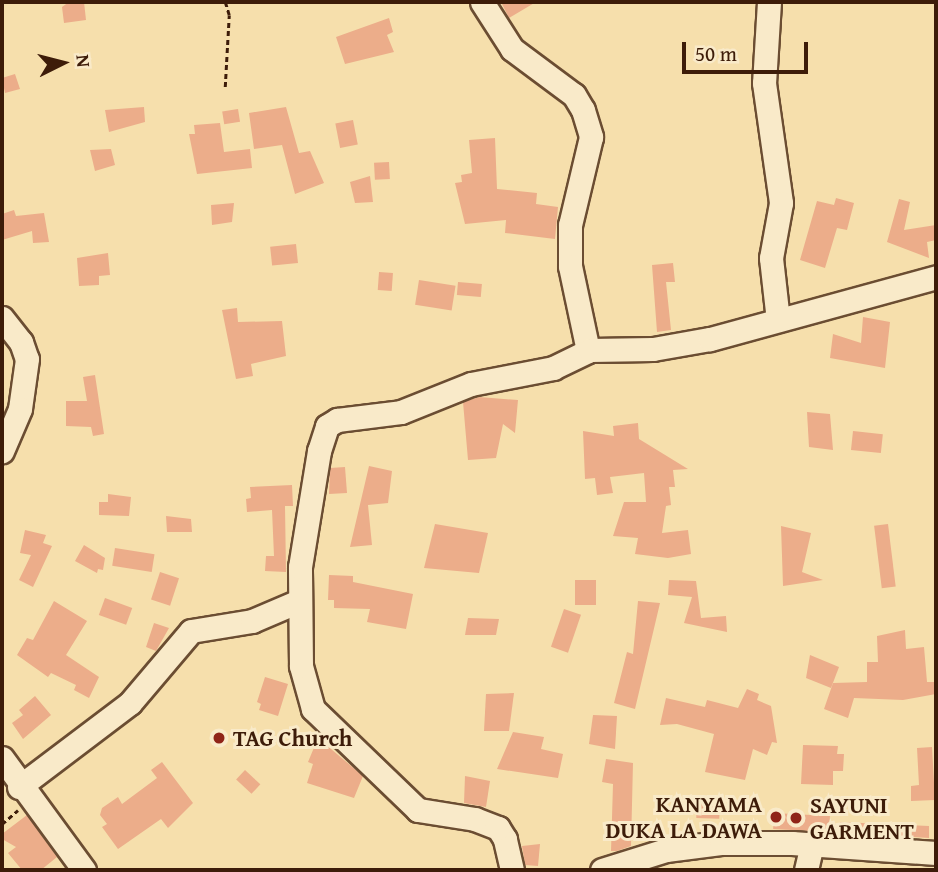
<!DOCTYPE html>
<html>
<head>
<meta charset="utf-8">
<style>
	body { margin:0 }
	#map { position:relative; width:938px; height:872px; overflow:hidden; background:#f6dfac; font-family:"Gentium Book Plus",serif }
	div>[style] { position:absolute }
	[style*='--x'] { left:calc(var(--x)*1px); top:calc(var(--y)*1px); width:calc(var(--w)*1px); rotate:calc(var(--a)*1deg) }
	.building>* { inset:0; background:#ecad8a; transform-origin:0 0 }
	.path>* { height:2.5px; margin-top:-1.25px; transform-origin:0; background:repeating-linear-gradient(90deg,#3d1c09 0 5px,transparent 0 8.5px) }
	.roads { filter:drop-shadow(2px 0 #6b4d32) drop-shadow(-2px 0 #6b4d32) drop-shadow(0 2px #6b4d32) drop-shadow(0 -2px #6b4d32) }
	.minor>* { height:23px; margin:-11.5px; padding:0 11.5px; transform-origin:11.5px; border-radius:11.5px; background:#f9eac9 }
	.dots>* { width:19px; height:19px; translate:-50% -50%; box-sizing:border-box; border:4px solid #f9eac9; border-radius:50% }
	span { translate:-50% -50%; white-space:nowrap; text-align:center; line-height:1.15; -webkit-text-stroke:6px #f9eac9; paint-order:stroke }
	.poi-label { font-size:23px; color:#3d1c09; font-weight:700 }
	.left { translate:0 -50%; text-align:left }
	.right { translate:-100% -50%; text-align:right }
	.frame { position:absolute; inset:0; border:4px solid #3d1c09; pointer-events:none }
	.north { position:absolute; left:28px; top:28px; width:70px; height:70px; -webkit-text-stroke:5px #f9eac9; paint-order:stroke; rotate:84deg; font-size:19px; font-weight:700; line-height:28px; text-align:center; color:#3d1c09 }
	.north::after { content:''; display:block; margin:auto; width:24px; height:32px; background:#3d1c09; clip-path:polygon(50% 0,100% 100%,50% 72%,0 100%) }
	.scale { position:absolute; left:682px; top:42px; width:126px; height:32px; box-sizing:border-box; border:4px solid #3d1c09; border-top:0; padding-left:9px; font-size:21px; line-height:24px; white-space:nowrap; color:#3d1c09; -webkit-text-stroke:5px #f9eac9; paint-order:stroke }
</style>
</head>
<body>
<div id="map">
	<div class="building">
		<i style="clip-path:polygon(69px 2px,84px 2px,86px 20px,64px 23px,62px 7px)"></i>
		<i style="clip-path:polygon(501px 2px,536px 2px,509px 18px)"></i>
		<i style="clip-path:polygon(389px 18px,393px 32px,387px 35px,394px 52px,345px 64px,336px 37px)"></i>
		<i style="clip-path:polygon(15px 74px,20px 89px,5px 93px,2px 78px)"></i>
		<i style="clip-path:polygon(144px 107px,145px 122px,109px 132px,105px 110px)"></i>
		<i style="clip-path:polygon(286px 107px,299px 153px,310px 151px,324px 183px,295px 194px,282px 145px,254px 149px,249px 113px)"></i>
		<i style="left:238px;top:109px;width:13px;height:16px;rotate:81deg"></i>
		<i style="left:353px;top:120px;width:25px;height:18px;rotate:79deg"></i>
		<i style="clip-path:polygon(220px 123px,224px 152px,250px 149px,252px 168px,197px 174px,189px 134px,195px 134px,194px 125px)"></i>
		<i style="clip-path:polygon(495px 138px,497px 189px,537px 193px,536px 204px,558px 207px,555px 239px,505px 233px,506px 220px,465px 224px,455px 183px,462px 182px,461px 175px,472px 173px,469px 140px)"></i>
		<i style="clip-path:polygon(111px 149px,115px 165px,95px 171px,90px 150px)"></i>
		<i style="left:389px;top:162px;width:17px;height:15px;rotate:87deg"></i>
		<i style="clip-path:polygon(370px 176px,373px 202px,355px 203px,350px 182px)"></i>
		<i style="clip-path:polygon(836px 198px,854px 203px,847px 230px,837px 228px,825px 268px,800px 260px,817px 201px,834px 205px)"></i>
		<i style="clip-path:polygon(899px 199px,910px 202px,904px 230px,936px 225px,936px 240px,927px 242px,929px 258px,887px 242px)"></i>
		<i style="clip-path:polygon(234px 203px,232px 222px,212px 225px,211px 205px)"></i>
		<i style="clip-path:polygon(14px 210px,16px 216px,44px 213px,49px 242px,33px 243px,32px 231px,2px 240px,2px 214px)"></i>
		<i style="left:296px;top:244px;width:19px;height:26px;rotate:84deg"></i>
		<i style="clip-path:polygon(108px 253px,110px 275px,99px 276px,99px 285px,79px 286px,77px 258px)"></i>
		<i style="clip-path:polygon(673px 263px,675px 282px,666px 282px,671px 330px,657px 332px,652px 265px)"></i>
		<i style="left:379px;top:272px;width:14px;height:18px;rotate:4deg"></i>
		<i style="left:419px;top:280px;width:37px;height:25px;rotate:9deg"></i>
		<i style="left:458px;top:282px;width:24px;height:13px;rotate:5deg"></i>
		<i style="clip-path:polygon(237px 308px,238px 322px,282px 321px,286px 356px,251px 364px,253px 376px,236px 379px,222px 310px)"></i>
		<i style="clip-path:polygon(863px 317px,890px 322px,885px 368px,830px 358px,833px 334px,861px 343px)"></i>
		<i style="clip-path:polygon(95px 375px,104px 434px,93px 436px,91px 427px,66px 426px,66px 401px,87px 401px,83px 377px)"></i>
		<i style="clip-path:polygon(479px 397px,518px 400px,515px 433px,503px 424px,496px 458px,468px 460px,463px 402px)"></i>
		<i style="clip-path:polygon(807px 412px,830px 414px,833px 450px,809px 447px)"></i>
		<i style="clip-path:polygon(638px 423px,639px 439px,688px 469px,673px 470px,675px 487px,669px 487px,671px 505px,666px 506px,662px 533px,688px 530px,691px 554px,668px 558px,635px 554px,638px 538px,613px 536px,624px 502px,646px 502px,644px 473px,610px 477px,613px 493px,597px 495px,595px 478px,585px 479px,583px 431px,614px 436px,613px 426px)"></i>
		<i style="left:853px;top:431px;width:30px;height:19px;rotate:6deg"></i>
		<i style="clip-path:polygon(369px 466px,392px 471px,388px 503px,368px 505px,372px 545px,350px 547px)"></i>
		<i style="clip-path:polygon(345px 467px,347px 493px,329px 494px,330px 468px)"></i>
		<i style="clip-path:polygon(292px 485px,293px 506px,285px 506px,286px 572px,265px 571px,266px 556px,274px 556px,272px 510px,247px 512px,246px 499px,251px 498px,250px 487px)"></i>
		<i style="clip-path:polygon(108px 494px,131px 497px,129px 516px,99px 515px,99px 502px,108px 502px)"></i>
		<i style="clip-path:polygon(166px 516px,191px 519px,192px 532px,167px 532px)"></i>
		<i style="clip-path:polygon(435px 524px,488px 533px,479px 573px,424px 568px)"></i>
		<i style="left:888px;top:524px;width:63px;height:14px;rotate:83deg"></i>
		<i style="clip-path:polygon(781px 526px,811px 533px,802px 572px,823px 580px,783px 586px)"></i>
		<i style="clip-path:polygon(25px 530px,46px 535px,43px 543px,52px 546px,33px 587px,19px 580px,31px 555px,20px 553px)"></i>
		<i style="clip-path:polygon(84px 545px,105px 558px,103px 570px,98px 569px,97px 573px,75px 561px)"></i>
		<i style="left:115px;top:548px;width:40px;height:18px;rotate:9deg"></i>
		<i style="left:160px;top:572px;width:20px;height:29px;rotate:18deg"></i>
		<i style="clip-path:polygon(329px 575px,353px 576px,353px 582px,413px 594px,406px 629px,367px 622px,370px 609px,334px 608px,334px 600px,328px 600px)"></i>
		<i style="left:575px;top:580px;width:21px;height:25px"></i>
		<i style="clip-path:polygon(669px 580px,696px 581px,701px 618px,726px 616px,727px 632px,684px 623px,692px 597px,668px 595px)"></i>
		<i style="left:105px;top:598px;width:29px;height:18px;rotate:20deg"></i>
		<i style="clip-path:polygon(54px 601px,87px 621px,66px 655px,99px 677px,89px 698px,74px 690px,76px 685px,51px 673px,48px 677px,17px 655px,27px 638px,33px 640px)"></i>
		<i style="clip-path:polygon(638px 601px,660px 603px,635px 709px,614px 703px,627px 652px,633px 654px)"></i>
		<i style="left:564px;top:609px;width:18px;height:40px;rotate:19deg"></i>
		<i style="clip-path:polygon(468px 618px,499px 619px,496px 635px,465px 635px)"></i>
		<i style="clip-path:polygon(154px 623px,169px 628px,156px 651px,146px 647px)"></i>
		<i style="clip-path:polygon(905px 630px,906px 649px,924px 647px,927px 682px,936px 682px,936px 694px,903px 700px,854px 698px,848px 718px,824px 709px,833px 683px,867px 682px,867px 662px,878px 662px,877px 636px)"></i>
		<i style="clip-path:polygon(810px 655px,839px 667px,831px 688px,806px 678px)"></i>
		<i style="clip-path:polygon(265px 677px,288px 684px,278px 716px,259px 710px,261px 704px,257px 702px)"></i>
		<i style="clip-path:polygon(747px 689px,759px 694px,757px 700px,771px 706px,777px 743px,772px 742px,767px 755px,753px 749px,745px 780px,705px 772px,714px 734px,677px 724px,660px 725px,666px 698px,705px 707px,707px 700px,738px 708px)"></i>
		<i style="clip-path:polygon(514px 693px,509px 731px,484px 731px,486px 694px)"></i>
		<i style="clip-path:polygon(35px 696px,51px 715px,23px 739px,12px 723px,23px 715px,19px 710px)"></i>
		<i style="clip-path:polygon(593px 715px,617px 716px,615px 749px,589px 744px)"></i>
		<i style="clip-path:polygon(513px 732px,544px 737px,541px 749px,563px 754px,558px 778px,497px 769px)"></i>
		<i style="clip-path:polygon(318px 738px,363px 776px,354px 798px,307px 783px,313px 764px,308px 762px)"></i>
		<i style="clip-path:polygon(803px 745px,838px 746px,837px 754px,844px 754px,843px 771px,833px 771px,833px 785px,801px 784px)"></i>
		<i style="clip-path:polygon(932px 747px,935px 800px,911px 801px,911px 786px,919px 785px,917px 748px)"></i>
		<i style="clip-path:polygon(606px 759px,633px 763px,631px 846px,617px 851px,611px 851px,613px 784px,602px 782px)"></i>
		<i style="clip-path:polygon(162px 762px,193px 803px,168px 828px,161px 819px,118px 849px,102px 827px,107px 824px,100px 815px,102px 808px,118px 797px,122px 804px,157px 778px,151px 770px)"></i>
		<i style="left:245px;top:770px;width:21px;height:13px;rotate:43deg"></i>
		<i style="clip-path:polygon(465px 776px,490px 781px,486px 807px,464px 803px)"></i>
		<i style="left:697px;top:797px;width:23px;height:21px;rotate:2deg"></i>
		<i style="left:774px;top:813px;width:56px;height:16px;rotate:3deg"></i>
		<i style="clip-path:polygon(27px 815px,57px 857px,41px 870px,22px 870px,8px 853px,16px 847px,2px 839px,2px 834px)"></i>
		<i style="clip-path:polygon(840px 822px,929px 826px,929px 838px,839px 832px)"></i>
		<i style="clip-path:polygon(540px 844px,538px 866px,525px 865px,522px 846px)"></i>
	</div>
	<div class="path">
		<i style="--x:225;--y:87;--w:72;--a:-86.8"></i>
		<i style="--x:229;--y:15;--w:14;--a:-107"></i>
		<i style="--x:2;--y:824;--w:21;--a:-41"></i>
	</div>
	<div class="roads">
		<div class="minor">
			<i style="--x:482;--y:2;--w:56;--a:57.4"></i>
			<i style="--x:512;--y:49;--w:77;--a:36.6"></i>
			<i style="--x:574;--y:95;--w:17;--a:59"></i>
			<i style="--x:583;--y:110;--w:28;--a:73"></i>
			<i style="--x:591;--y:137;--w:90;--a:103.4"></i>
			<i style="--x:570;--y:225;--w:41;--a:90"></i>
			<i style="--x:570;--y:266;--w:87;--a:78"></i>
			<i style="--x:769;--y:2;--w:81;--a:93.5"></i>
			<i style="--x:764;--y:83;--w:121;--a:81.9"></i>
			<i style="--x:781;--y:203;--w:56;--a:100.3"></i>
			<i style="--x:771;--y:258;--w:62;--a:83.6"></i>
			<i style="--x:2;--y:318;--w:31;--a:52"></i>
			<i style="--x:21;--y:342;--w:18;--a:71"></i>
			<i style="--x:27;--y:359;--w:50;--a:98"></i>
			<i style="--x:20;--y:409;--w:46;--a:113.2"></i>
			<i style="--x:2;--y:758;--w:139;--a:53.8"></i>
			<i style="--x:19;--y:787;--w:139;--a:-37.1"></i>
			<i style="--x:130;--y:703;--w:94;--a:-49.7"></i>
			<i style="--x:191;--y:631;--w:62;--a:-9.3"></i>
			<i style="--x:252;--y:621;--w:51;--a:-23.1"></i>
			<i style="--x:512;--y:870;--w:32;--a:-103"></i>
			<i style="--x:505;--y:839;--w:13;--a:-122"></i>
			<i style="--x:498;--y:828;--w:25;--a:-159"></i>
			<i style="--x:475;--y:819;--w:58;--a:-171"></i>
			<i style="--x:418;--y:810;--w:146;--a:-136.1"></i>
			<i style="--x:313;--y:709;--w:45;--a:-105.6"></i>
			<i style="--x:301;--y:666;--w:99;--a:-90.6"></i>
			<i style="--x:300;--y:567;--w:118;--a:-80.7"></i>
			<i style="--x:319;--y:451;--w:26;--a:-72"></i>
			<i style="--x:327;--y:426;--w:12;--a:-31"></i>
			<i style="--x:337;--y:420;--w:64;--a:-7.1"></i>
			<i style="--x:401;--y:412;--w:75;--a:-21.8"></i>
			<i style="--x:471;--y:384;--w:84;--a:-11"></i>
			<i style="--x:553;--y:368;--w:41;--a:-25.9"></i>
			<i style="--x:590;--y:350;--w:63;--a:-0.9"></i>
			<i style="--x:653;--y:349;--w:58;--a:-10"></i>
			<i style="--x:710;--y:339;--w:234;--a:-15.3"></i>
			<i style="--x:602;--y:870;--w:67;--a:-17.4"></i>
			<i style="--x:666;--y:850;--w:55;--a:-7.3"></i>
			<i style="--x:721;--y:843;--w:71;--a:0"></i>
			<i style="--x:792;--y:843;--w:144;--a:4"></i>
			<i style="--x:806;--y:870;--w:26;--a:-77"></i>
		</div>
	</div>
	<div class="dots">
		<i style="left:219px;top:738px;background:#8f2418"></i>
		<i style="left:776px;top:817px;background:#8f2418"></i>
		<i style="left:796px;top:818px;background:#8f2418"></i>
	</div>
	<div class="poi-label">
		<span class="left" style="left:233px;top:738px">TAG Church</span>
		<span class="right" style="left:762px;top:817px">KANYAMA<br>DUKA LA DAWA</span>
		<span class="left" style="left:810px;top:818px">SAYUNI<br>GARMENT</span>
	</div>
	<div class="frame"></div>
	<div class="north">N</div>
	<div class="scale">50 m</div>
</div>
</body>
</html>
